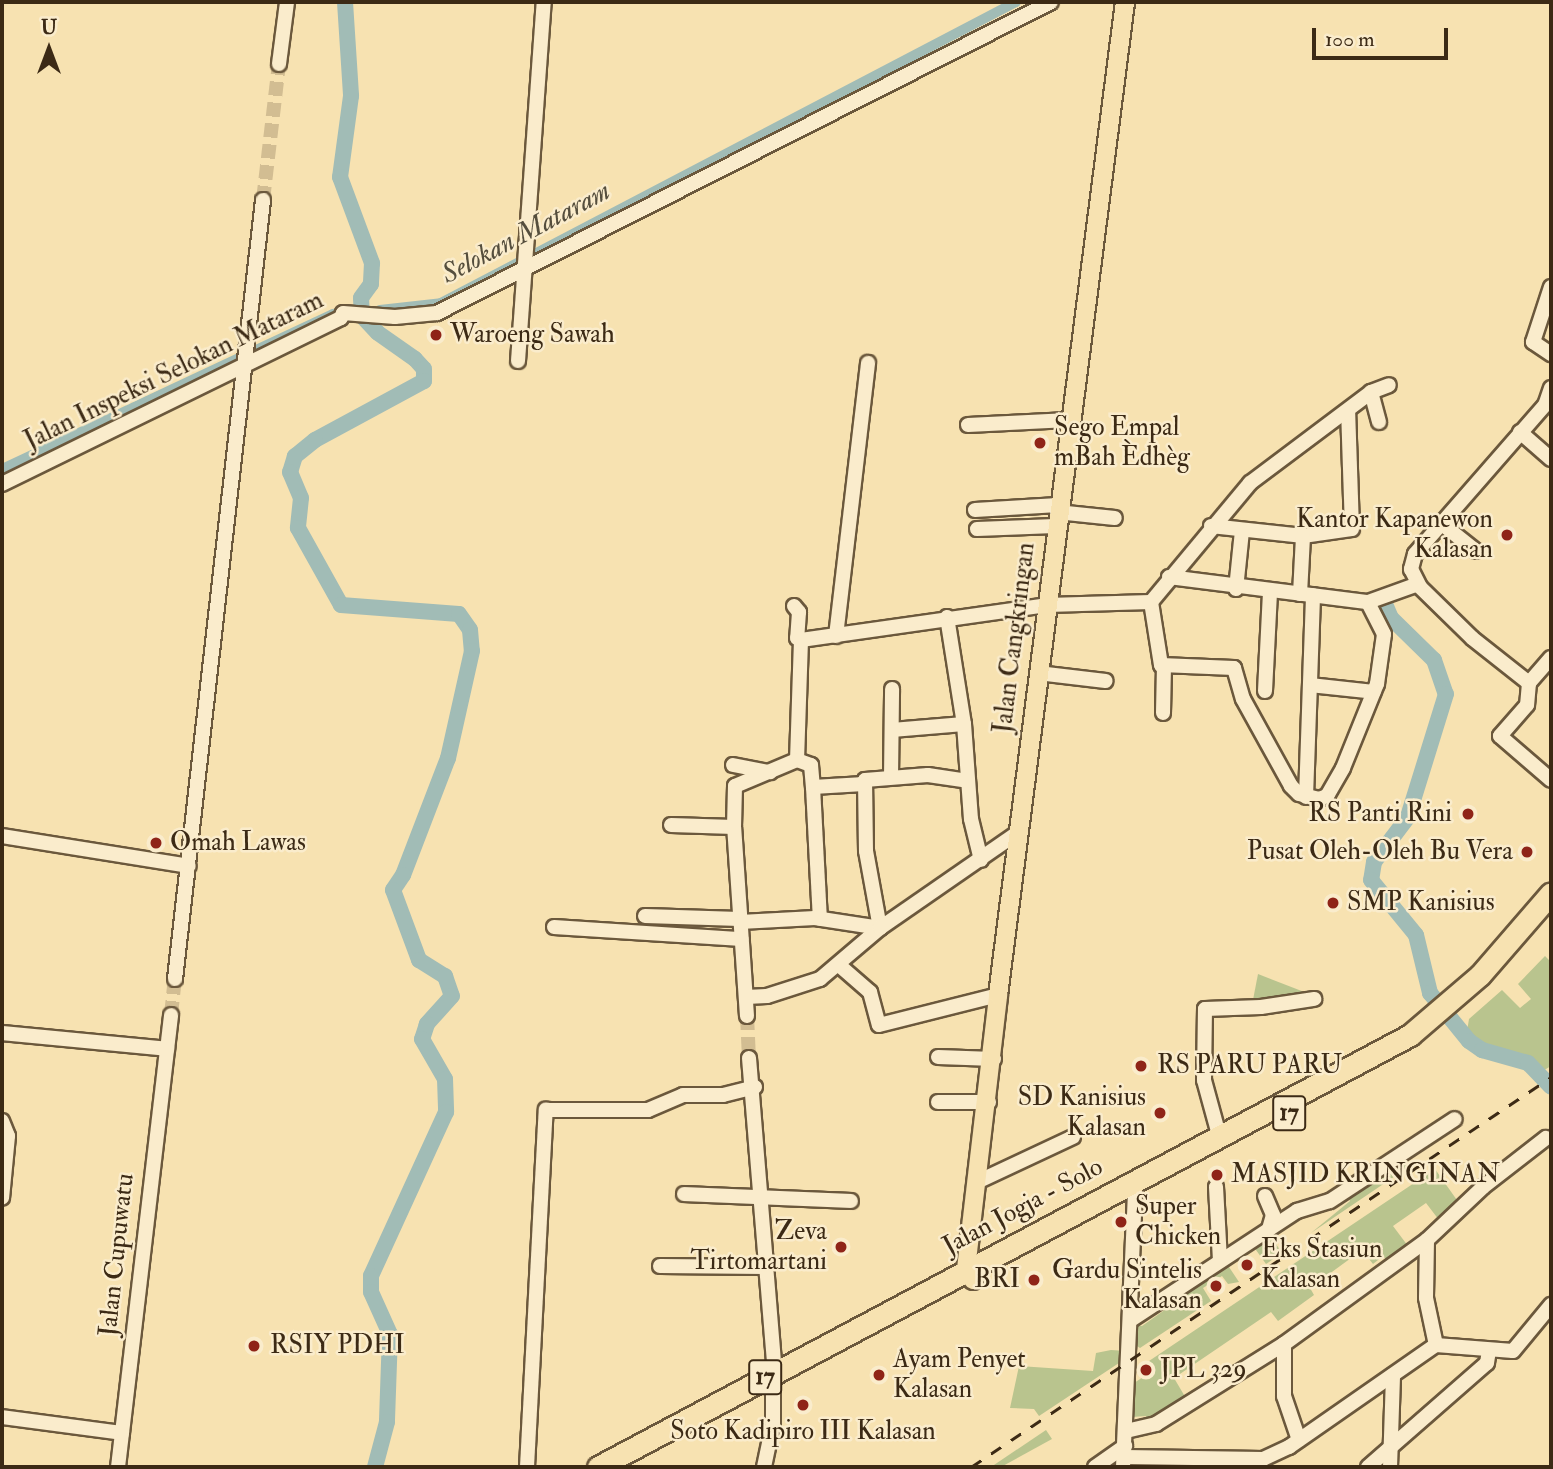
<!DOCTYPE html>
<html>
<head>
<meta charset="utf-8">
<style>
	body { margin:0 }
	#map { position:relative; width:1553px; height:1469px; overflow:hidden; background:#f7e2b1; font-family:"IM FELL Double Pica",serif }
	div>[style] { position:absolute }
	[style*='--x'] { left:calc(var(--x)*1px); top:calc(var(--y)*1px); width:calc(var(--w)*1px); rotate:calc(var(--a)*1deg) }
	.green>* { inset:0; background:#b9c48e }
	.canal>* { height:10px; margin:-5px; padding:0 5px; transform-origin:5px; border-radius:5px; background:#a1bcb6 }
	.river>* { height:16px; margin:-8px; padding:0 8px; transform-origin:8px; border-radius:8px; background:#a1bcb6 }
	.minor-tunnel>* { height:14px; margin-top:-7px; transform-origin:0; background:repeating-linear-gradient(90deg,#d2bd92 0 14px,transparent 0 21px) }
	.roads { filter:drop-shadow(2px 0 #6b583c) drop-shadow(-2px 0 #6b583c) drop-shadow(0 2px #6b583c) drop-shadow(0 -2px #6b583c) }
	.minor>* { height:14px; margin:-7px; padding:0 7px; transform-origin:7px; border-radius:7px; background:#faeccc }
	.major>* { height:18px; margin:-9px; padding:0 9px; transform-origin:9px; border-radius:9px; background:#f7e2b1 }
	.highway>* { height:21px; margin:-10.5px; padding:0 10.5px; transform-origin:10.5px; border-radius:10.5px; background:#f7e2b1 }
	.rail>* { height:2.5px; margin-top:-1.25px; transform-origin:0; background:repeating-linear-gradient(90deg,#3c2a15 0 12px,transparent 0 24px) }
	.dots>* { width:19px; height:19px; translate:-50% -50%; box-sizing:border-box; border:4px solid #faeccc; border-radius:50% }
	span { translate:-50% -50%; white-space:nowrap; text-align:center; line-height:1.15; -webkit-text-stroke:5px #faeccc; paint-order:stroke }
	.shield-label span { padding:2px 5px; background:#faeccc; border:2px solid; border-radius:5px; -webkit-text-stroke-width:0 }
	.shield-label { font-size:24px; color:#3c2a15; font-weight:700 }
	.poi-label { font-size:26px; color:#3c2a15 }
	.left { translate:0 -50%; text-align:left }
	.right { translate:-100% -50%; text-align:right }
	.street-label { font-size:26px; color:#3c2a15 }
	.water-label { font-size:28px; color:#554e3d; font-style:italic }
	.frame { position:absolute; inset:0; border:4px solid #3c2a15; pointer-events:none }
	.north { position:absolute; left:14px; top:14px; width:70px; height:70px; -webkit-text-stroke:5px #faeccc; paint-order:stroke; rotate:0deg; font-size:19px; font-weight:700; line-height:28px; text-align:center; color:#3c2a15 }
	.north::after { content:''; display:block; margin:auto; width:24px; height:32px; background:#3c2a15; clip-path:polygon(50% 0,100% 100%,50% 72%,0 100%) }
	.scale { position:absolute; left:1312px; top:28px; width:136px; height:32px; box-sizing:border-box; border:4px solid #3c2a15; border-top:0; padding-left:9px; font-size:21px; line-height:24px; white-space:nowrap; color:#3c2a15; -webkit-text-stroke:5px #faeccc; paint-order:stroke }
</style>
</head>
<body>
<div id="map">
	<div class="green">
		<i style="clip-path:polygon(1545px 956px,1551px 962px,1551px 1066px,1536px 1075px,1472px 1039px,1467px 1031px,1469px 1019px,1502px 990px,1520px 1008px,1531px 999px,1518px 984px)"></i>
		<i style="clip-path:polygon(1258px 974px,1312px 995px,1252px 1005px)"></i>
		<i style="clip-path:polygon(1405px 1160px,1410px 1166px,1311px 1233px,1350px 1201px,1345px 1193px,1364px 1187px)"></i>
		<i style="clip-path:polygon(1435px 1169px,1459px 1203px,1439px 1220px,1426px 1203px,1393px 1226px,1408px 1246px,1390px 1264px,1383px 1256px,1373px 1264px,1362px 1250px,1310px 1288px,1314px 1295px,1278px 1321px,1271px 1312px,1174px 1378px,1187px 1400px,1147px 1422px,1146px 1416px,1132px 1417px,1134px 1383px,1154px 1370px,1149px 1361px)"></i>
		<i style="clip-path:polygon(1262px 1236px,1265px 1242px,1272px 1238px,1282px 1253px,1266px 1264px,1251px 1243px)"></i>
		<i style="clip-path:polygon(1225px 1261px,1239px 1282px,1228px 1284px,1222px 1276px,1203px 1288px,1211px 1301px,1140px 1348px,1134px 1344px,1135px 1325px,1142px 1326px,1166px 1309px,1160px 1302px)"></i>
		<i style="clip-path:polygon(1111px 1350px,1126px 1351px,1125px 1359px,1039px 1416px,1034px 1409px,1010px 1408px,1019px 1366px,1093px 1371px,1096px 1353px)"></i>
		<i style="clip-path:polygon(1046px 1430px,1052px 1439px,1001px 1467px,991px 1467px)"></i>
	</div>
	<div class="canal">
		<i style="--x:380;--y:310;--w:61;--a:-6.5"></i>
		<i style="--x:441;--y:303;--w:649;--a:-27.63"></i>
		<i style="--x:2;--y:469;--w:365;--a:-25.1"></i>
		<i style="--x:333;--y:314;--w:15;--a:-8"></i>
	</div>
	<div class="river">
		<i style="--x:345;--y:2;--w:94;--a:86.3"></i>
		<i style="--x:351;--y:96;--w:82;--a:97.7"></i>
		<i style="--x:340;--y:177;--w:92;--a:69.6"></i>
		<i style="--x:372;--y:263;--w:21;--a:93"></i>
		<i style="--x:371;--y:284;--w:17;--a:126"></i>
		<i style="--x:361;--y:298;--w:18;--a:87"></i>
		<i style="--x:362;--y:316;--w:23;--a:47"></i>
		<i style="--x:378;--y:333;--w:45;--a:35.1"></i>
		<i style="--x:415;--y:359;--w:13;--a:48"></i>
		<i style="--x:424;--y:369;--w:12;--a:90"></i>
		<i style="--x:424;--y:381;--w:124;--a:151.6"></i>
		<i style="--x:315;--y:440;--w:26;--a:141"></i>
		<i style="--x:295;--y:456;--w:17;--a:107"></i>
		<i style="--x:290;--y:472;--w:28;--a:67"></i>
		<i style="--x:301;--y:498;--w:30;--a:96"></i>
		<i style="--x:298;--y:528;--w:88;--a:60.8"></i>
		<i style="--x:341;--y:605;--w:118;--a:4.4"></i>
		<i style="--x:459;--y:614;--w:19;--a:55"></i>
		<i style="--x:470;--y:630;--w:21;--a:85"></i>
		<i style="--x:472;--y:651;--w:110;--a:102.6"></i>
		<i style="--x:448;--y:758;--w:125;--a:111"></i>
		<i style="--x:403;--y:875;--w:18;--a:124"></i>
		<i style="--x:393;--y:890;--w:75;--a:69.6"></i>
		<i style="--x:419;--y:960;--w:31;--a:32"></i>
		<i style="--x:445;--y:976;--w:21;--a:71"></i>
		<i style="--x:452;--y:996;--w:38;--a:132"></i>
		<i style="--x:427;--y:1024;--w:16;--a:108"></i>
		<i style="--x:422;--y:1039;--w:46;--a:60.1"></i>
		<i style="--x:445;--y:1079;--w:33;--a:88"></i>
		<i style="--x:446;--y:1112;--w:180;--a:114.6"></i>
		<i style="--x:371;--y:1276;--w:16;--a:90"></i>
		<i style="--x:371;--y:1292;--w:46;--a:65.7"></i>
		<i style="--x:390;--y:1334;--w:88;--a:92"></i>
		<i style="--x:387;--y:1422;--w:47;--a:104.9"></i>
		<i style="--x:1382;--y:597;--w:23;--a:67"></i>
		<i style="--x:1391;--y:618;--w:60;--a:44.3"></i>
		<i style="--x:1434;--y:660;--w:36;--a:71"></i>
		<i style="--x:1446;--y:694;--w:129;--a:107.2"></i>
		<i style="--x:1408;--y:817;--w:56;--a:127.1"></i>
		<i style="--x:1374;--y:862;--w:18;--a:99"></i>
		<i style="--x:1371;--y:880;--w:71;--a:50.7"></i>
		<i style="--x:1416;--y:935;--w:60;--a:76.4"></i>
		<i style="--x:1430;--y:993;--w:62;--a:50.9"></i>
		<i style="--x:1469;--y:1041;--w:16;--a:35"></i>
		<i style="--x:1482;--y:1050;--w:48;--a:15.8"></i>
		<i style="--x:1528;--y:1063;--w:33;--a:46"></i>
	</div>
	<div class="minor-tunnel">
		<i style="--x:263;--y:200;--w:137;--a:-83.3"></i>
		<i style="--x:171;--y:1015;--w:36;--a:-84"></i>
		<i style="--x:747;--y:1016;--w:42;--a:87.3"></i>
	</div>
	<div class="roads">
		<div class="minor">
			<i style="--x:279;--y:64;--w:63;--a:-82.6"></i>
			<i style="--x:1551;--y:287;--w:58;--a:108.1"></i>
			<i style="--x:1533;--y:342;--w:22;--a:34"></i>
			<i style="--x:518;--y:361;--w:360;--a:-85.9"></i>
			<i style="--x:1551;--y:388;--w:18;--a:109"></i>
			<i style="--x:1545;--y:405;--w:198;--a:131.1"></i>
			<i style="--x:1415;--y:554;--w:16;--a:105"></i>
			<i style="--x:1411;--y:569;--w:20;--a:63"></i>
			<i style="--x:1420;--y:587;--w:73;--a:44.4"></i>
			<i style="--x:1472;--y:638;--w:73;--a:38.3"></i>
			<i style="--x:1529;--y:683;--w:22;--a:95"></i>
			<i style="--x:1527;--y:705;--w:41;--a:131.1"></i>
			<i style="--x:1500;--y:736;--w:67;--a:40.8"></i>
			<i style="--x:1371;--y:392;--w:31;--a:75"></i>
			<i style="--x:968;--y:425;--w:101;--a:-2.8"></i>
			<i style="--x:1520;--y:432;--w:41;--a:41.1"></i>
			<i style="--x:2;--y:484;--w:377;--a:-26.1"></i>
			<i style="--x:341;--y:318;--w:5;--a:-68"></i>
			<i style="--x:343;--y:313;--w:52;--a:4.4"></i>
			<i style="--x:395;--y:317;--w:42;--a:-5.4"></i>
			<i style="--x:437;--y:313;--w:688;--a:-26.86"></i>
			<i style="--x:975;--y:510;--w:83;--a:-3.4"></i>
			<i style="--x:1057;--y:512;--w:58;--a:5.9"></i>
			<i style="--x:1442;--y:524;--w:43;--a:38.5"></i>
			<i style="--x:1211;--y:526;--w:93;--a:6.2"></i>
			<i style="--x:1303;--y:536;--w:49;--a:-8.1"></i>
			<i style="--x:1352;--y:529;--w:118;--a:-91.9"></i>
			<i style="--x:977;--y:529;--w:78;--a:-2.2"></i>
			<i style="--x:1169;--y:577;--w:201;--a:7.2"></i>
			<i style="--x:1368;--y:602;--w:53;--a:-19.8"></i>
			<i style="--x:1236;--y:589;--w:58;--a:-84.1"></i>
			<i style="--x:1300;--y:594;--w:58;--a:-87"></i>
			<i style="--x:1151;--y:602;--w:64;--a:81"></i>
			<i style="--x:1161;--y:665;--w:73;--a:2.4"></i>
			<i style="--x:1234;--y:668;--w:32;--a:74"></i>
			<i style="--x:1243;--y:699;--w:99;--a:61.1"></i>
			<i style="--x:1291;--y:786;--w:11;--a:45"></i>
			<i style="--x:1299;--y:794;--w:21;--a:14"></i>
			<i style="--x:1319;--y:799;--w:9;--a:-21"></i>
			<i style="--x:1327;--y:796;--w:32;--a:-60"></i>
			<i style="--x:1343;--y:768;--w:91;--a:-68"></i>
			<i style="--x:1377;--y:684;--w:50;--a:-82"></i>
			<i style="--x:1384;--y:634;--w:36;--a:-117"></i>
			<i style="--x:1151;--y:602;--w:155;--a:-50.2"></i>
			<i style="--x:1250;--y:483;--w:151;--a:-36.9"></i>
			<i style="--x:1371;--y:392;--w:19;--a:-21"></i>
			<i style="--x:794;--y:606;--w:8;--a:50"></i>
			<i style="--x:799;--y:612;--w:26;--a:94"></i>
			<i style="--x:797;--y:638;--w:4;--a:27"></i>
			<i style="--x:801;--y:640;--w:120;--a:91.9"></i>
			<i style="--x:947;--y:617;--w:108;--a:81"></i>
			<i style="--x:964;--y:724;--w:95;--a:85.8"></i>
			<i style="--x:971;--y:819;--w:42;--a:76.3"></i>
			<i style="--x:836;--y:636;--w:275;--a:-83.3"></i>
			<i style="--x:801;--y:640;--w:248;--a:-8.1"></i>
			<i style="--x:1047;--y:605;--w:104;--a:-1.7"></i>
			<i style="--x:1038;--y:673;--w:68;--a:6.7"></i>
			<i style="--x:1529;--y:683;--w:33;--a:-49"></i>
			<i style="--x:1310;--y:685;--w:64;--a:6.2"></i>
			<i style="--x:1265;--y:691;--w:99;--a:-87.1"></i>
			<i style="--x:1163;--y:713;--w:46;--a:-88.8"></i>
			<i style="--x:892;--y:730;--w:72;--a:-4.8"></i>
			<i style="--x:733;--y:765;--w:38;--a:11"></i>
			<i style="--x:891;--y:777;--w:88;--a:-89.3"></i>
			<i style="--x:813;--y:787;--w:132;--a:87"></i>
			<i style="--x:1306;--y:797;--w:202;--a:-88"></i>
			<i style="--x:671;--y:825;--w:63;--a:1.8"></i>
			<i style="--x:2;--y:836;--w:189;--a:9.1"></i>
			<i style="--x:645;--y:916;--w:95;--a:1.8"></i>
			<i style="--x:740;--y:922;--w:75;--a:-3.1"></i>
			<i style="--x:815;--y:918;--w:66;--a:8.7"></i>
			<i style="--x:554;--y:927;--w:188;--a:3.7"></i>
			<i style="--x:880;--y:928;--w:78;--a:-100.3"></i>
			<i style="--x:866;--y:851;--w:71;--a:-90.8"></i>
			<i style="--x:865;--y:780;--w:63;--a:-4.5"></i>
			<i style="--x:928;--y:775;--w:40;--a:8.5"></i>
			<i style="--x:840;--y:966;--w:40;--a:41"></i>
			<i style="--x:870;--y:992;--w:34;--a:75"></i>
			<i style="--x:879;--y:1025;--w:123;--a:-14.1"></i>
			<i style="--x:175;--y:979;--w:784;--a:-83.55"></i>
			<i style="--x:746;--y:997;--w:21;--a:-3"></i>
			<i style="--x:767;--y:996;--w:56;--a:-17.8"></i>
			<i style="--x:820;--y:979;--w:79;--a:-40.4"></i>
			<i style="--x:880;--y:928;--w:167;--a:-34.7"></i>
			<i style="--x:747;--y:1016;--w:189;--a:-93.9"></i>
			<i style="--x:734;--y:827;--w:41;--a:-88.6"></i>
			<i style="--x:735;--y:786;--w:67;--a:-22.8"></i>
			<i style="--x:797;--y:760;--w:15;--a:20"></i>
			<i style="--x:811;--y:765;--w:22;--a:85"></i>
			<i style="--x:813;--y:787;--w:51;--a:-3.4"></i>
			<i style="--x:2;--y:1033;--w:166;--a:5.5"></i>
			<i style="--x:938;--y:1057;--w:56;--a:2"></i>
			<i style="--x:749;--y:1058;--w:315;--a:85.3"></i>
			<i style="--x:938;--y:1102;--w:51;--a:0"></i>
			<i style="--x:2;--y:1121;--w:16;--a:68"></i>
			<i style="--x:8;--y:1136;--w:62;--a:95.5"></i>
			<i style="--x:1219;--y:1135;--w:57;--a:-105.3"></i>
			<i style="--x:1204;--y:1080;--w:71;--a:-89.2"></i>
			<i style="--x:1205;--y:1009;--w:56;--a:-2"></i>
			<i style="--x:1261;--y:1007;--w:54;--a:-8.6"></i>
			<i style="--x:977;--y:1182;--w:106;--a:-25.1"></i>
			<i style="--x:1216;--y:1187;--w:74;--a:86.9"></i>
			<i style="--x:684;--y:1194;--w:167;--a:2.4"></i>
			<i style="--x:1265;--y:1196;--w:21;--a:67"></i>
			<i style="--x:1273;--y:1215;--w:15;--a:106"></i>
			<i style="--x:1427;--y:1240;--w:58;--a:91"></i>
			<i style="--x:1426;--y:1298;--w:48;--a:78"></i>
			<i style="--x:660;--y:1266;--w:105;--a:0.5"></i>
			<i style="--x:1131;--y:1320;--w:199;--a:-33.3"></i>
			<i style="--x:1297;--y:1211;--w:34;--a:-17"></i>
			<i style="--x:1330;--y:1201;--w:149;--a:-33.3"></i>
			<i style="--x:1284;--y:1344;--w:52;--a:90"></i>
			<i style="--x:1284;--y:1396;--w:46;--a:71.2"></i>
			<i style="--x:2;--y:1417;--w:121;--a:7.6"></i>
			<i style="--x:1126;--y:1431;--w:31;--a:-13"></i>
			<i style="--x:1156;--y:1424;--w:151;--a:-32"></i>
			<i style="--x:1284;--y:1344;--w:177;--a:-36"></i>
			<i style="--x:1427;--y:1240;--w:77;--a:-43.4"></i>
			<i style="--x:1483;--y:1187;--w:80;--a:-37.9"></i>
			<i style="--x:1124;--y:1457;--w:139;--a:0.8"></i>
			<i style="--x:1263;--y:1459;--w:29;--a:-25"></i>
			<i style="--x:1289;--y:1447;--w:179;--a:-34.8"></i>
			<i style="--x:1436;--y:1345;--w:77;--a:4.5"></i>
			<i style="--x:1513;--y:1351;--w:60;--a:-50.4"></i>
			<i style="--x:118;--y:1467;--w:455;--a:-83.3"></i>
			<i style="--x:527;--y:1467;--w:358;--a:-87"></i>
			<i style="--x:546;--y:1110;--w:102;--a:0"></i>
			<i style="--x:648;--y:1110;--w:38;--a:-23"></i>
			<i style="--x:683;--y:1095;--w:40;--a:0"></i>
			<i style="--x:723;--y:1095;--w:33;--a:-14"></i>
			<i style="--x:764;--y:1467;--w:44;--a:-78.2"></i>
			<i style="--x:773;--y:1424;--w:36;--a:-90"></i>
			<i style="--x:1095;--y:1467;--w:37;--a:-35"></i>
			<i style="--x:1123;--y:1467;--w:274;--a:-87.5"></i>
			<i style="--x:1135;--y:1193;--w:12;--a:-114"></i>
			<i style="--x:1368;--y:1467;--w:158;--a:-41.2"></i>
			<i style="--x:1487;--y:1363;--w:13;--a:-81"></i>
			<i style="--x:1390;--y:1467;--w:92;--a:-88.1"></i>
		</div>
		<div class="major">
			<i style="--x:973;--y:1280;--w:13;--a:-122"></i>
			<i style="--x:966;--y:1269;--w:276;--a:-83.3"></i>
			<i style="--x:998;--y:995;--w:1001;--a:-82.71"></i>
		</div>
		<div class="highway">
			<i style="--x:598;--y:1467;--w:920;--a:-28.01"></i>
			<i style="--x:1410;--y:1035;--w:92;--a:-40.6"></i>
			<i style="--x:1480;--y:975;--w:108;--a:-49.1"></i>
		</div>
	</div>
	<div class="rail">
		<i style="--x:971;--y:1467;--w:699;--a:-33.92"></i>
	</div>
	<div class="dots">
		<i style="left:436px;top:335px;background:#8f2418"></i>
		<i style="left:1040px;top:443px;background:#8f2418"></i>
		<i style="left:1507px;top:535px;background:#8f2418"></i>
		<i style="left:1468px;top:814px;background:#8f2418"></i>
		<i style="left:156px;top:843px;background:#8f2418"></i>
		<i style="left:1527px;top:852px;background:#8f2418"></i>
		<i style="left:1333px;top:903px;background:#8f2418"></i>
		<i style="left:1141px;top:1066px;background:#8f2418"></i>
		<i style="left:1160px;top:1113px;background:#8f2418"></i>
		<i style="left:1217px;top:1175px;background:#8f2418"></i>
		<i style="left:1121px;top:1222px;background:#8f2418"></i>
		<i style="left:841px;top:1247px;background:#8f2418"></i>
		<i style="left:1247px;top:1265px;background:#8f2418"></i>
		<i style="left:1034px;top:1280px;background:#8f2418"></i>
		<i style="left:1216px;top:1286px;background:#8f2418"></i>
		<i style="left:254px;top:1346px;background:#8f2418"></i>
		<i style="left:1146px;top:1370px;background:#8f2418"></i>
		<i style="left:879px;top:1375px;background:#8f2418"></i>
		<i style="left:803px;top:1405px;background:#8f2418"></i>
	</div>
	<div class="shield-label">
		<span style="left:1289px;top:1113px">17</span>
		<span style="left:765px;top:1377px">17</span>
	</div>
	<div class="poi-label">
		<span class="left" style="left:450px;top:335px">Waroeng Sawah</span>
		<span class="left" style="left:1054px;top:443px">Sego Empal<br>mBah Èdhèg</span>
		<span class="right" style="left:1493px;top:535px">Kantor Kapanewon<br>Kalasan</span>
		<span class="right" style="left:1452px;top:814px">RS Panti Rini</span>
		<span class="left" style="left:170px;top:843px">Omah Lawas</span>
		<span class="right" style="left:1513px;top:852px">Pusat Oleh-Oleh Bu Vera</span>
		<span class="left" style="left:1347px;top:903px">SMP Kanisius</span>
		<span class="left" style="left:1157px;top:1066px">RS PARU PARU</span>
		<span class="right" style="left:1146px;top:1113px">SD Kanisius<br>Kalasan</span>
		<span class="left" style="left:1231px;top:1175px">MASJID KRINGINAN</span>
		<span class="left" style="left:1135px;top:1222px">Super<br>Chicken</span>
		<span class="right" style="left:827px;top:1247px">Zeva<br>Tirtomartani</span>
		<span class="left" style="left:1261px;top:1265px">Eks Stasiun<br>Kalasan</span>
		<span class="right" style="left:1202px;top:1286px">Gardu Sintelis<br>Kalasan</span>
		<span class="right" style="left:1020px;top:1280px">BRI</span>
		<span class="left" style="left:270px;top:1346px">RSIY PDHI</span>
		<span class="left" style="left:893px;top:1375px">Ayam Penyet<br>Kalasan</span>
		<span class="left" style="left:1160px;top:1370px">JPL 329</span>
		<span style="left:803px;top:1432px">Soto Kadipiro III Kalasan</span>
	</div>
	<div class="street-label">
		<span style="left:174px;top:371px;rotate:-26deg">Jalan Inspeksi Selokan Mataram</span>
		<span style="left:1015px;top:638px;rotate:-83deg">Jalan Cangkringan</span>
		<span style="left:1023px;top:1207px;rotate:-28deg">Jalan Jogja - Solo</span>
		<span style="left:117px;top:1255px;rotate:-84deg">Jalan Cupuwatu</span>
	</div>
	<div class="water-label">
		<span style="left:526px;top:233px;rotate:-28deg">Selokan Mataram</span>
	</div>
	<div class="frame"></div>
	<div class="north">U</div>
	<div class="scale">100 m</div>
</div>
</body>
</html>
